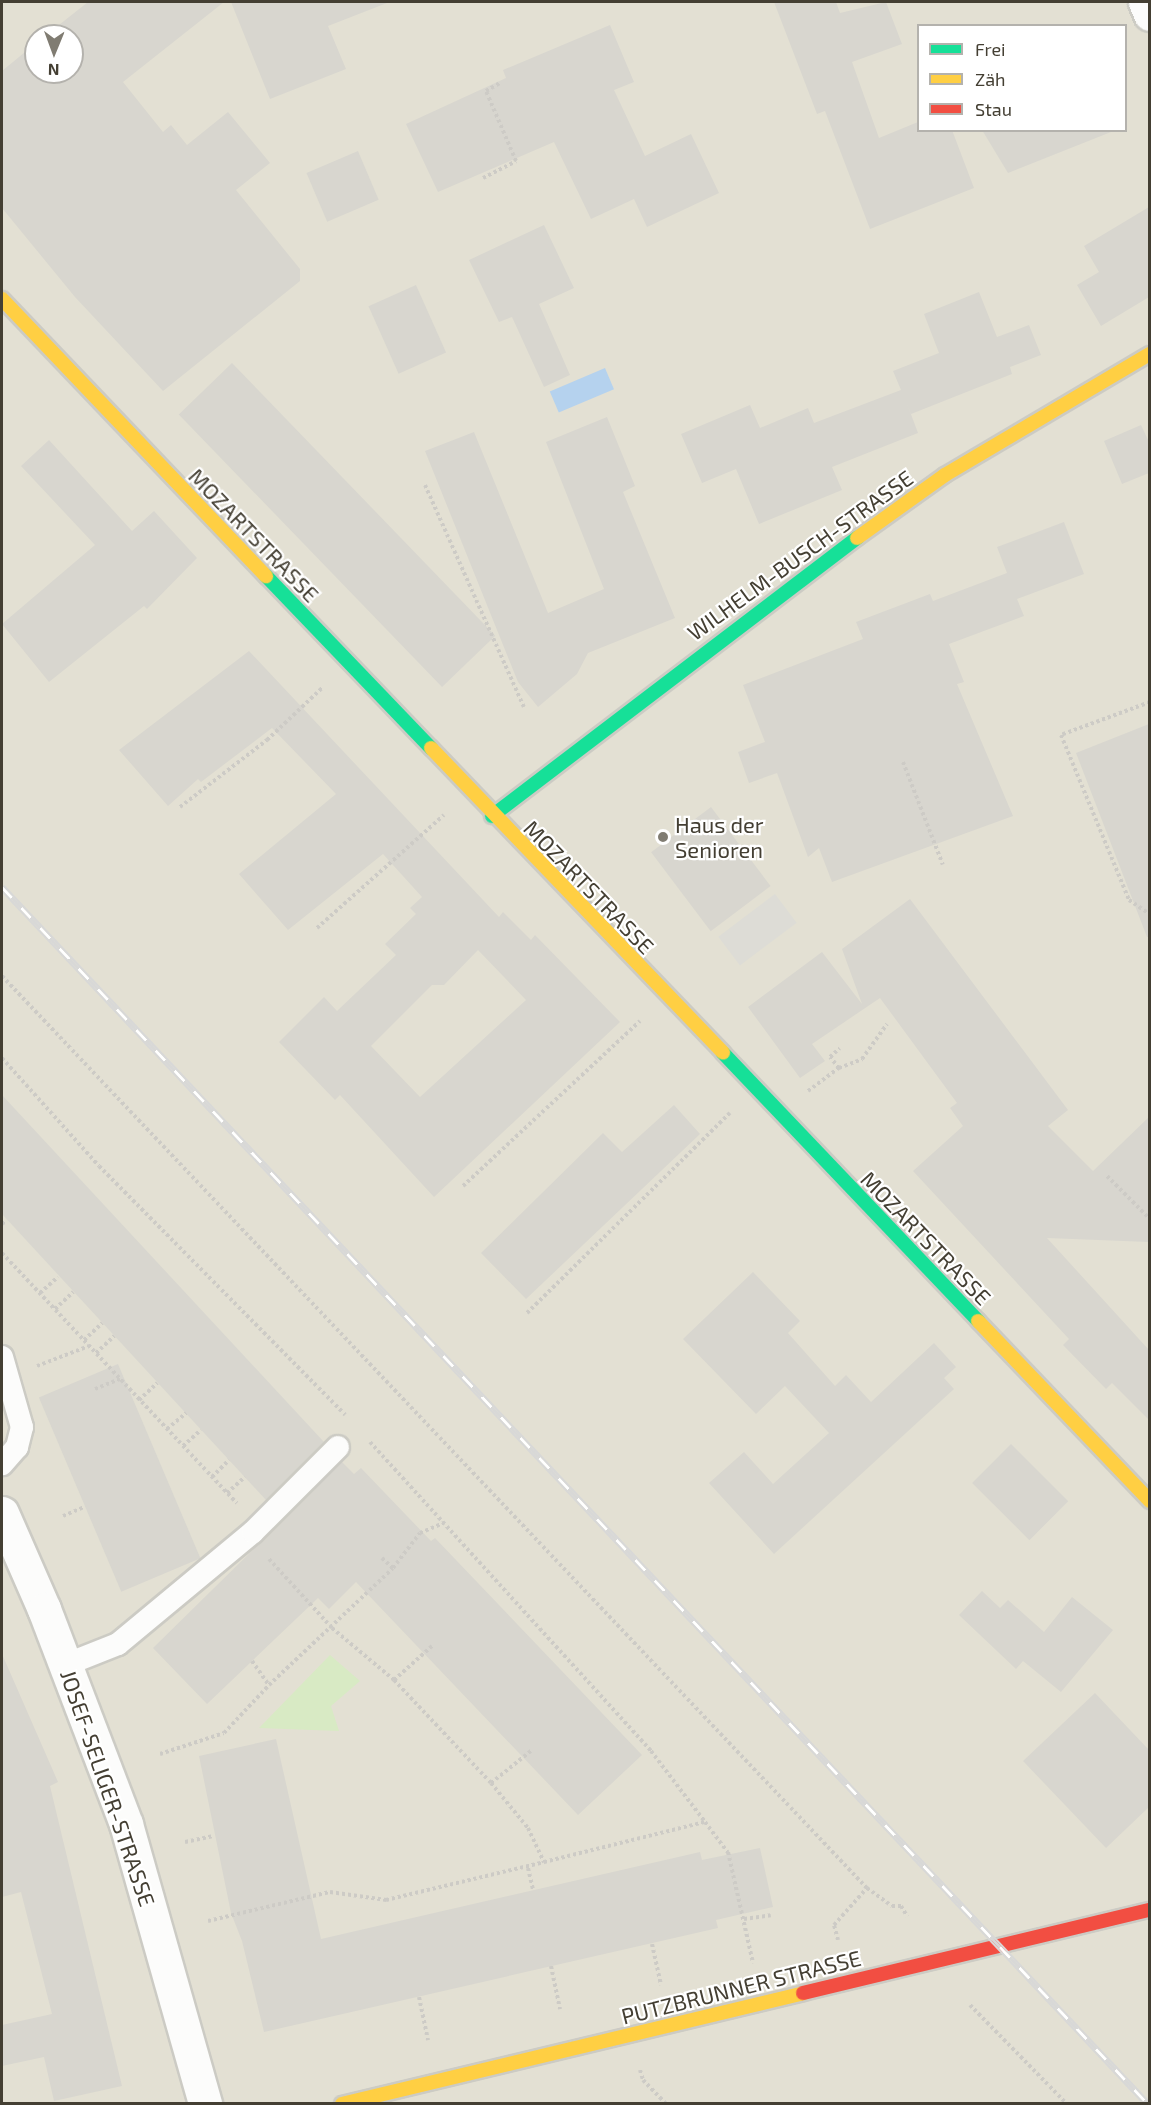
<!DOCTYPE html>
<html>
<head>
<meta charset="utf-8">
<style>
	body { margin:0 }
	#map { position:relative; width:1151px; height:2105px; overflow:hidden; background:#eeede6; font-family:"Exo 2",sans-serif }
	div>[style] { position:absolute }
	[style*='--x'] { left:calc(var(--x)*1px); top:calc(var(--y)*1px); width:calc(var(--w)*1px); rotate:calc(var(--a)*1deg) }
	.residential>* { inset:0; background:#e3e0d3 }
	.green>* { inset:0; background:#d8eac4 }
	.parking>* { inset:0; background:#dddcd6; transform-origin:0 0 }
	.water>* { inset:0; background:#b5d2ee; transform-origin:0 0 }
	.building>* { inset:0; background:#d8d6cf; transform-origin:0 0 }
	.path>* { height:4px; margin-top:-2px; transform-origin:0; background:repeating-linear-gradient(90deg,#cdcbc6 0 3px,transparent 0 6px) }
	.roads { filter:drop-shadow(2px 0 #cccbc4) drop-shadow(-2px 0 #cccbc4) drop-shadow(0 2px #cccbc4) drop-shadow(0 -2px #cccbc4) }
	.lane>* { height:22px; margin:-11px; padding:0 11px; transform-origin:11px; border-radius:11px; background:#fcfcfb }
	.street>* { height:33px; margin:-16.5px; padding:0 16.5px; transform-origin:16.5px; border-radius:16.5px; background:#fcfcfb }
	.fast>* { height:14px; margin:-7px; padding:0 7px; transform-origin:7px; border-radius:7px; background:#16e098 }
	.slow>* { height:14px; margin:-7px; padding:0 7px; transform-origin:7px; border-radius:7px; background:#ffcf43 }
	.jam>* { height:14px; margin:-7px; padding:0 7px; transform-origin:7px; border-radius:7px; background:#f24e42 }
	.rail>* { height:7px; margin-top:-3.5px; transform-origin:0; background:repeating-linear-gradient(90deg,#fff 0 14px,#d8d8d7 0 28px); box-sizing:border-box; border-block:2px solid #d8d8d7 }
	.dots>* { width:16px; height:16px; translate:-50% -50%; box-sizing:border-box; border:3px solid #fff; border-radius:50% }
	span { translate:-50% -50%; white-space:nowrap; text-align:center; line-height:1.15; -webkit-text-stroke:4.5px #fff; paint-order:stroke }
	.street-label { font-size:22px; color:#443f33 }
	.poi-label { font-size:22px; color:#443f33 }
	.left { translate:0 -50%; text-align:left }
	.frame { position:absolute; inset:0; border:3px solid #443f33; pointer-events:none }
	.legend { position:absolute; left:917px; top:24px; width:210px; height:108px; box-sizing:border-box; background:#fff; border:2px solid #b4b2ad; margin:0; padding:8px 10px; list-style:none; font-size:18px; color:#443f33 }
	.legend li { display:flex; align-items:center; gap:12px; height:30px }
	.legend b { width:30px; border:2px solid #b4b2ad }
	.north { position:absolute; left:24px; top:24px; width:60px; height:60px; box-sizing:border-box; background:#fff; border:2px solid #b4b2ad; border-radius:50%; rotate:181deg; font-size:16px; font-weight:700; line-height:24px; text-align:center; color:#443f33 }
	.north::after { content:''; display:block; margin:auto; width:21px; height:27px; background:#807c72; clip-path:polygon(50% 0,100% 100%,50% 72%,0 100%) }
</style>
</head>
<body>
<div id="map">
	<div class="residential">
		<i style="clip-path:polygon(evenodd,2px 2px,1149px 2px,1149px 2103px,2px 2103px,2px 2px,918px 26px,1126px 26px,1126px 130px,918px 130px,918px 26px,2px 2px,36px 36px,72px 36px,72px 72px,36px 72px,36px 36px)"></i>
	</div>
	<div class="green">
		<i style="clip-path:polygon(330px 1655px,360px 1681px,331px 1706px,339px 1731px,259px 1728px)"></i>
	</div>
	<div class="parking">
		<i style="left:775px;top:894px;width:36px;height:71px;rotate:53deg"></i>
	</div>
	<div class="water">
		<i style="left:605px;top:368px;width:23px;height:60px;rotate:67deg"></i>
	</div>
	<div class="building">
		<i style="clip-path:polygon(88px 2px,224px 2px,123px 82px,163px 132px,171px 125px,187px 145px,228px 112px,270px 163px,236px 190px,300px 269px,300px 281px,163px 391px,75px 297px,2px 208px,2px 71px,36px 43px,36px 72px,72px 72px,72px 36px,45px 36px)"></i>
		<i style="clip-path:polygon(231px 2px,387px 2px,387px 3px,328px 26px,346px 69px,270px 99px)"></i>
		<i style="clip-path:polygon(774px 2px,836px 2px,840px 13px,886px 2px,902px 44px,852px 62px,879px 138px,918px 122px,918px 130px,952px 130px,974px 188px,870px 229px,825px 111px,817px 114px)"></i>
		<i style="clip-path:polygon(610px 25px,634px 82px,614px 90px,645px 156px,691px 134px,719px 193px,647px 227px,634px 199px,591px 219px,554px 142px,438px 192px,406px 124px,506px 78px,503px 70px)"></i>
		<i style="clip-path:polygon(982px 130px,1111px 130px,1111px 132px,1008px 173px)"></i>
		<i style="left:358px;top:151px;width:53px;height:56px;rotate:67deg"></i>
		<i style="clip-path:polygon(1149px 207px,1149px 297px,1101px 326px,1077px 285px,1099px 272px,1084px 246px)"></i>
		<i style="clip-path:polygon(544px 225px,574px 288px,539px 304px,570px 375px,544px 387px,512px 317px,499px 322px,469px 260px)"></i>
		<i style="left:416px;top:285px;width:74px;height:52px;rotate:66deg"></i>
		<i style="clip-path:polygon(979px 292px,997px 337px,1029px 325px,1041px 355px,1010px 367px,1012px 374px,911px 414px,906px 401px,918px 433px,832px 467px,842px 490px,759px 524px,736px 469px,702px 483px,681px 434px,750px 405px,760px 428px,808px 408px,814px 423px,901px 390px,893px 371px,939px 353px,924px 314px)"></i>
		<i style="left:232px;top:363px;width:379px;height:74px;rotate:46deg"></i>
		<i style="clip-path:polygon(607px 417px,635px 486px,623px 492px,675px 618px,588px 653px,577px 674px,538px 707px,518px 682px,425px 451px,474px 432px,548px 613px,604px 589px,546px 442px)"></i>
		<i style="clip-path:polygon(1141px 425px,1149px 442px,1149px 473px,1122px 484px,1104px 441px)"></i>
		<i style="clip-path:polygon(49px 440px,132px 531px,154px 511px,197px 558px,147px 609px,144px 606px,49px 682px,2px 624px,95px 545px,21px 466px)"></i>
		<i style="clip-path:polygon(1064px 522px,1084px 574px,1017px 599px,1024px 616px,949px 644px,964px 682px,957px 684px,1013px 816px,832px 882px,819px 848px,808px 857px,777px 773px,749px 783px,738px 752px,765px 742px,743px 685px,863px 639px,856px 622px,930px 594px,933px 601px,1007px 573px,997px 547px)"></i>
		<i style="clip-path:polygon(evenodd,249px 651px,499px 917px,503px 912px,531px 940px,535px 935px,620px 1022px,434px 1197px,340px 1095px,335px 1100px,279px 1042px,324px 997px,337px 1011px,396px 955px,385px 944px,416px 914px,410px 908px,422px 897px,383px 854px,288px 930px,239px 874px,336px 794px,272px 728px,201px 782px,198px 779px,168px 806px,119px 750px,249px 651px,478px 950px,526px 1000px,420px 1097px,371px 1046px,432px 985px,444px 985px,478px 950px)"></i>
		<i style="clip-path:polygon(1149px 724px,1149px 937px,1147px 937px,1076px 753px)"></i>
		<i style="left:711px;top:807px;width:99px;height:75px;rotate:53deg"></i>
		<i style="clip-path:polygon(910px 899px,1068px 1110px,1048px 1126px,1093px 1171px,1149px 1117px,1149px 1242px,1047px 1238px,1149px 1350px,1149px 1420px,1112px 1383px,1106px 1389px,1063px 1345px,1069px 1339px,913px 1171px,963px 1126px,950px 1108px,957px 1103px,880px 998px,812px 1044px,825px 1061px,800px 1078px,748px 1007px,822px 952px,862px 1004px,842px 949px)"></i>
		<i style="clip-path:polygon(2px 1095px,324px 1442px,266px 1500px,2px 1214px)"></i>
		<i style="clip-path:polygon(674px 1105px,700px 1134px,526px 1299px,481px 1253px,603px 1133px,622px 1152px)"></i>
		<i style="clip-path:polygon(753px 1272px,800px 1321px,788px 1333px,835px 1386px,846px 1375px,871px 1402px,934px 1343px,956px 1367px,944px 1378px,954px 1389px,774px 1554px,709px 1483px,744px 1452px,773px 1484px,829px 1433px,785px 1386px,756px 1414px,683px 1339px)"></i>
		<i style="left:118px;top:1364px;width:211px;height:86px;rotate:67deg"></i>
		<i style="left:1011px;top:1444px;width:81px;height:55px;rotate:45deg"></i>
		<i style="clip-path:polygon(342px 1462px,354px 1474px,361px 1468px,431px 1541px,435px 1538px,642px 1755px,578px 1815px,356px 1582px,329px 1609px,318px 1598px,207px 1704px,153px 1648px)"></i>
		<i style="clip-path:polygon(982px 1591px,1000px 1608px,1008px 1600px,1044px 1632px,1072px 1597px,1113px 1630px,1061px 1692px,1023px 1661px,1016px 1669px,959px 1615px)"></i>
		<i style="clip-path:polygon(2px 1654px,58px 1782px,50px 1786px,122px 2086px,54px 2101px,44px 2057px,2px 2066px,2px 2025px,52px 2014px,21px 1892px,2px 1897px)"></i>
		<i style="clip-path:polygon(1095px 1693px,1149px 1750px,1149px 1807px,1106px 1848px,1023px 1761px)"></i>
		<i style="clip-path:polygon(276px 1739px,321px 1939px,700px 1852px,702px 1860px,760px 1848px,773px 1907px,716px 1920px,718px 1928px,264px 2032px,242px 1941px,231px 1913px,199px 1756px)"></i>
	</div>
	<div class="path">
		<i style="--x:483;--y:178;--w:37;--a:-27"></i>
		<i style="--x:516;--y:161;--w:76;--a:-113.2"></i>
		<i style="--x:486;--y:91;--w:16;--a:-30"></i>
		<i style="--x:425;--y:485;--w:243;--a:66"></i>
		<i style="--x:1150;--y:702;--w:95;--a:159.7"></i>
		<i style="--x:1061;--y:735;--w:178;--a:67.6"></i>
		<i style="--x:1129;--y:900;--w:25;--a:34"></i>
		<i style="--x:903;--y:762;--w:110;--a:68.8"></i>
		<i style="--x:180;--y:807;--w:110;--a:-37.6"></i>
		<i style="--x:267;--y:740;--w:77;--a:-43.4"></i>
		<i style="--x:317;--y:928;--w:170;--a:-41.7"></i>
		<i style="--x:2;--y:976;--w:1257;--a:46.52"></i>
		<i style="--x:867;--y:1888;--w:31;--a:36"></i>
		<i style="--x:892;--y:1906;--w:9;--a:0"></i>
		<i style="--x:901;--y:1906;--w:12;--a:59"></i>
		<i style="--x:2;--y:1058;--w:145;--a:48.1"></i>
		<i style="--x:99;--y:1166;--w:350;--a:45.3"></i>
		<i style="--x:839;--y:1068;--w:14;--a:-129"></i>
		<i style="--x:830;--y:1057;--w:13;--a:-42"></i>
		<i style="--x:808;--y:1091;--w:39;--a:-37"></i>
		<i style="--x:839;--y:1068;--w:25;--a:-21"></i>
		<i style="--x:862;--y:1059;--w:43;--a:-54.5"></i>
		<i style="--x:1107;--y:1176;--w:61;--a:45"></i>
		<i style="--x:463;--y:1186;--w:242;--a:-43"></i>
		<i style="--x:2;--y:1224;--w:6;--a:-39"></i>
		<i style="--x:2;--y:1253;--w:343;--a:46.8"></i>
		<i style="--x:40;--y:1293;--w:24;--a:-42"></i>
		<i style="--x:55;--y:1309;--w:25;--a:-43"></i>
		<i style="--x:527;--y:1313;--w:285;--a:-44.6"></i>
		<i style="--x:84;--y:1340;--w:25;--a:-43"></i>
		<i style="--x:96;--y:1353;--w:25;--a:-43"></i>
		<i style="--x:37;--y:1366;--w:56;--a:-21"></i>
		<i style="--x:95;--y:1389;--w:27;--a:-22"></i>
		<i style="--x:139;--y:1400;--w:25;--a:-43"></i>
		<i style="--x:167;--y:1429;--w:25;--a:-40"></i>
		<i style="--x:370;--y:1442;--w:418;--a:47.7"></i>
		<i style="--x:651;--y:1751;--w:89;--a:52.7"></i>
		<i style="--x:183;--y:1446;--w:24;--a:-42"></i>
		<i style="--x:212;--y:1477;--w:24;--a:-45"></i>
		<i style="--x:227;--y:1493;--w:24;--a:-42"></i>
		<i style="--x:63;--y:1516;--w:23;--a:-23"></i>
		<i style="--x:269;--y:1559;--w:93;--a:47.6"></i>
		<i style="--x:332;--y:1628;--w:81;--a:40"></i>
		<i style="--x:394;--y:1680;--w:141;--a:46.7"></i>
		<i style="--x:491;--y:1783;--w:58;--a:50.6"></i>
		<i style="--x:528;--y:1828;--w:38;--a:65"></i>
		<i style="--x:544;--y:1862;--w:166;--a:-14"></i>
		<i style="--x:705;--y:1822;--w:38;--a:53"></i>
		<i style="--x:728;--y:1852;--w:114;--a:77.3"></i>
		<i style="--x:393;--y:1568;--w:44;--a:-52.4"></i>
		<i style="--x:420;--y:1533;--w:26;--a:-23"></i>
		<i style="--x:252;--y:1661;--w:29;--a:55"></i>
		<i style="--x:269;--y:1685;--w:170;--a:-43.3"></i>
		<i style="--x:393;--y:1568;--w:15;--a:-138"></i>
		<i style="--x:394;--y:1680;--w:51;--a:-41.8"></i>
		<i style="--x:160;--y:1754;--w:67;--a:-18.2"></i>
		<i style="--x:224;--y:1733;--w:66;--a:-46.8"></i>
		<i style="--x:491;--y:1783;--w:53;--a:-38.8"></i>
		<i style="--x:185;--y:1842;--w:29;--a:-12"></i>
		<i style="--x:528;--y:1868;--w:23;--a:77"></i>
		<i style="--x:744;--y:1919;--w:27;--a:-8"></i>
		<i style="--x:208;--y:1921;--w:125;--a:-13.4"></i>
		<i style="--x:330;--y:1892;--w:57;--a:8.1"></i>
		<i style="--x:386;--y:1900;--w:163;--a:-13.5"></i>
		<i style="--x:838;--y:1940;--w:16;--a:-105"></i>
		<i style="--x:834;--y:1925;--w:50;--a:-48.3"></i>
		<i style="--x:652;--y:1944;--w:42;--a:77.6"></i>
		<i style="--x:551;--y:1966;--w:44;--a:78.2"></i>
		<i style="--x:419;--y:1997;--w:44;--a:78.2"></i>
		<i style="--x:970;--y:2005;--w:139;--a:45.6"></i>
		<i style="--x:640;--y:2070;--w:10;--a:73"></i>
		<i style="--x:643;--y:2080;--w:33;--a:46"></i>
	</div>
	<div class="roads">
		<div class="lane">
			<i style="--x:2;--y:1357;--w:73;--a:74.1"></i>
			<i style="--x:22;--y:1427;--w:21;--a:104"></i>
			<i style="--x:17;--y:1447;--w:23;--a:131"></i>
			<i style="--x:65;--y:1665;--w:57;--a:-21.6"></i>
			<i style="--x:118;--y:1644;--w:175;--a:-39.7"></i>
			<i style="--x:253;--y:1532;--w:120;--a:-45"></i>
		</div>
		<div class="street">
			<i style="--x:1145;--y:2;--w:13;--a:67"></i>
			<i style="--x:2;--y:1513;--w:105;--a:66.4"></i>
			<i style="--x:44;--y:1609;--w:230;--a:69.1"></i>
			<i style="--x:126;--y:1824;--w:291;--a:74.2"></i>
		</div>
		<div class="fast">
			<i style="--x:266;--y:576;--w:238;--a:46.2"></i>
			<i style="--x:492;--y:816;--w:459;--a:-37.3"></i>
			<i style="--x:723;--y:1053;--w:370;--a:46.4"></i>
		</div>
		<div class="slow">
			<i style="--x:2;--y:299;--w:383;--a:46.4"></i>
			<i style="--x:857;--y:538;--w:108;--a:-35.6"></i>
			<i style="--x:945;--y:475;--w:238;--a:-30.6"></i>
			<i style="--x:431;--y:748;--w:422;--a:46.2"></i>
			<i style="--x:978;--y:1321;--w:249;--a:46.3"></i>
			<i style="--x:342;--y:2104;--w:474;--a:-13.5"></i>
		</div>
		<div class="jam">
			<i style="--x:803;--y:1993;--w:357;--a:-13.5"></i>
		</div>
	</div>
	<div class="rail">
		<i style="--x:2;--y:887;--w:1672;--a:46.72"></i>
	</div>
	<div class="dots">
		<i style="left:663px;top:837px;background:#807c72"></i>
	</div>
	<div class="street-label">
		<span style="left:254px;top:535px;rotate:46deg">MOZARTSTRASSE</span>
		<span style="left:800px;top:555px;rotate:-36deg">WILHELM-BUSCH-STRASSE</span>
		<span style="left:589px;top:887px;rotate:46deg">MOZARTSTRASSE</span>
		<span style="left:926px;top:1238px;rotate:46deg">MOZARTSTRASSE</span>
		<span style="left:108px;top:1788px;rotate:71deg">JOSEF-SELIGER-STRASSE</span>
		<span style="left:741px;top:1987px;rotate:-14deg">PUTZBRUNNER STRASSE</span>
	</div>
	<div class="poi-label">
		<span class="left" style="left:675px;top:837px">Haus der<br>Senioren</span>
	</div>
	<div class="frame"></div>
	<ul class="legend">
	<li><b style="height:8px;background:#16e098"></b>Frei</li>
	<li><b style="height:8px;background:#ffcf43"></b>Zäh</li>
	<li><b style="height:8px;background:#f24e42"></b>Stau</li>
	</ul>
	<div class="north">N</div>
</div>
</body>
</html>
